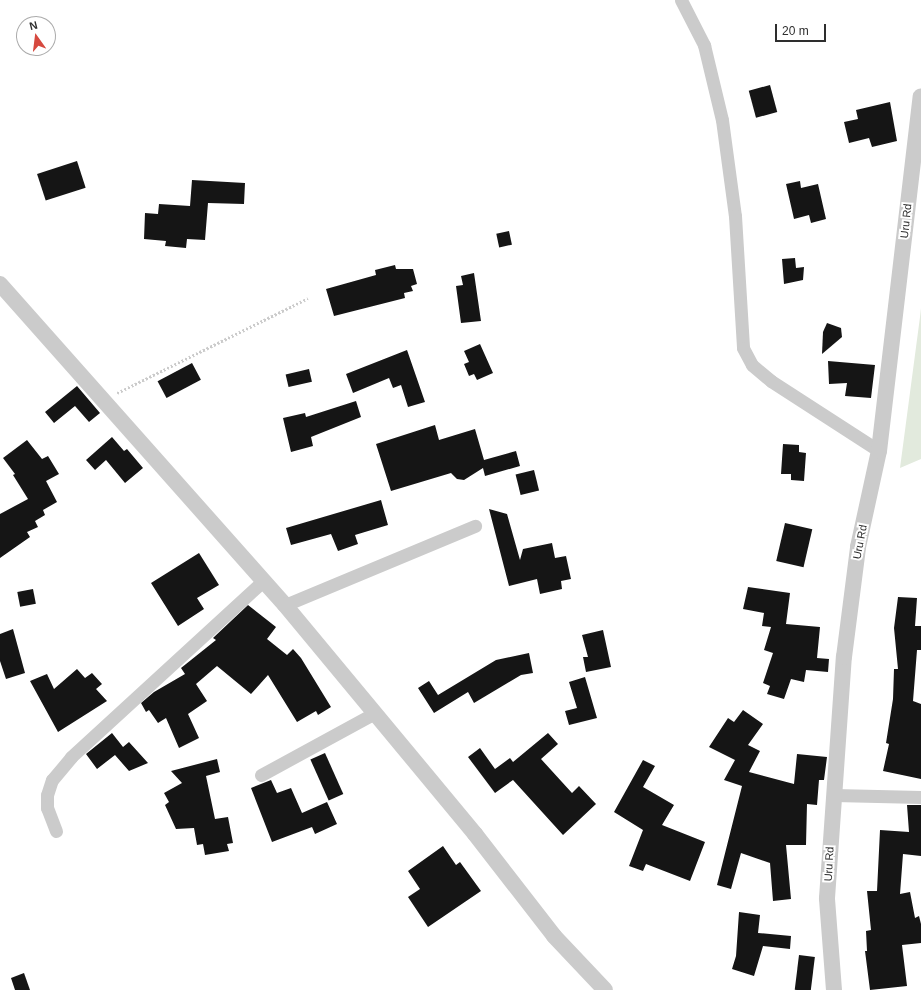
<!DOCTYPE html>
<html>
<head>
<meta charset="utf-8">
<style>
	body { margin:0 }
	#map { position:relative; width:921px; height:990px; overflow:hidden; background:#fff; font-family:Helvetica,sans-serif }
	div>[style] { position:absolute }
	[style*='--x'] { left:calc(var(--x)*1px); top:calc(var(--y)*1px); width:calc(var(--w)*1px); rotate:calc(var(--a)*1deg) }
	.green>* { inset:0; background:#e2eadd }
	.building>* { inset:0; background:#151515; transform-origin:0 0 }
	.path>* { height:2.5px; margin-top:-1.25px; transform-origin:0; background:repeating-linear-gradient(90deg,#cbcbcb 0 2px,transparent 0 4px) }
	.minor>* { height:13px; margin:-6.5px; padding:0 6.5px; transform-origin:6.5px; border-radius:6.5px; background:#cbcbcb }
	.tertiary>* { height:16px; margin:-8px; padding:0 8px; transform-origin:8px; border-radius:8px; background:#cbcbcb }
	span { translate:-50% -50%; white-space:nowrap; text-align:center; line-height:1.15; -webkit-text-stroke:4px #fff; paint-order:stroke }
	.street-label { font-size:11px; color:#2e2e2e }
	.north { position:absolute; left:16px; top:16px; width:40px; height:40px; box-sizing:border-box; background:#fff; border:1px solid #ababab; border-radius:50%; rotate:346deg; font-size:11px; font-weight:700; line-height:16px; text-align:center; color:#2e2e2e }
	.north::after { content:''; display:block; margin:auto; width:14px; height:18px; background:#d6493f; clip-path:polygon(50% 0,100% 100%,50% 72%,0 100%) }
	.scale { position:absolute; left:775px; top:24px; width:51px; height:18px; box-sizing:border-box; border:2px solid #2e2e2e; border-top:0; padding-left:5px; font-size:12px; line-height:14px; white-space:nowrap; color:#2e2e2e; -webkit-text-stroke:3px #fff; paint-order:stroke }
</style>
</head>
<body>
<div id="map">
	<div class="green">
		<i style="clip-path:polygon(921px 308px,921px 459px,900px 468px,920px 317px)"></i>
	</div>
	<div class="building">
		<i style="left:770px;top:85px;width:28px;height:22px;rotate:75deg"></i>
		<i style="clip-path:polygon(890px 102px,897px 141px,872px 147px,869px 138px,849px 143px,844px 122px,858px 119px,856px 110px)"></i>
		<i style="left:77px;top:161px;width:28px;height:42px;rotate:72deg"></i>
		<i style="clip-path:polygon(192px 180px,245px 183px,244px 204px,208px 203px,205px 240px,187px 239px,186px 248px,165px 246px,166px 241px,144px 239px,145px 213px,158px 214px,159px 204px,190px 206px)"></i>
		<i style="clip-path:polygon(800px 181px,801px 188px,818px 184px,826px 219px,811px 223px,809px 215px,794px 219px,786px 184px)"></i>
		<i style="left:509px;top:231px;width:14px;height:13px;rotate:78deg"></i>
		<i style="clip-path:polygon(795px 258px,796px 268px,804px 267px,803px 280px,784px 284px,782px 259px)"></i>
		<i style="clip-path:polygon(395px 265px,396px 269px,413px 269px,417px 284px,411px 286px,413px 291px,404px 293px,405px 298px,334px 316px,326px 289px,376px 275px,375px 270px)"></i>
		<i style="clip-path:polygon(474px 273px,481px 321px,461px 323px,456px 286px,463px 285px,461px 276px)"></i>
		<i style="clip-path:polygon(827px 323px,841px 328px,842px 337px,822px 354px,823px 332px)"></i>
		<i style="clip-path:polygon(480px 344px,493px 373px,477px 380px,474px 374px,469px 376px,464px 364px,469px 362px,464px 351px)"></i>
		<i style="clip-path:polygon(407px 350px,425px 402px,408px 407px,401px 385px,393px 388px,389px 378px,353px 393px,346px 374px)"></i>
		<i style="clip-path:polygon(828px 361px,875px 365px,871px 398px,845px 396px,847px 383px,829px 384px)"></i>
		<i style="left:192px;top:363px;width:19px;height:39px;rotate:62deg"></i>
		<i style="left:309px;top:369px;width:13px;height:24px;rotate:77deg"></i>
		<i style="clip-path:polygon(77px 386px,100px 413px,89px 422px,75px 406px,54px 423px,45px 412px)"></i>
		<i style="clip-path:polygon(356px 401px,361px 417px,311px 437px,313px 446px,291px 452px,283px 418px,305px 413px,306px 417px)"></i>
		<i style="clip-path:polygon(435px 425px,439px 440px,475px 429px,484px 460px,516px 451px,520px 466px,485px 476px,483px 468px,464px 480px,457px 479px,451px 473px,391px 491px,376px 444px)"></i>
		<i style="clip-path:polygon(112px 437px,124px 451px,127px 449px,143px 468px,125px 483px,106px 460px,95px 470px,86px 460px)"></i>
		<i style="clip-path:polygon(27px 440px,42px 459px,48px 456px,59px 474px,46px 481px,57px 502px,43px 510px,45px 515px,35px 521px,38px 527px,27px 532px,30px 537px,0 558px,0 514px,28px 499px,13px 475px,15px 474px,3px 458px)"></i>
		<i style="clip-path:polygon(783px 444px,799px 445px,799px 452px,806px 453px,804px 481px,791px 480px,791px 474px,781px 474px)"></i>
		<i style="left:534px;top:470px;width:21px;height:19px;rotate:76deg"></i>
		<i style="clip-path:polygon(381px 500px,388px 525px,355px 535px,358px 544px,338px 551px,331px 534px,291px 545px,286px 528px)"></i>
		<i style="clip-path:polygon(489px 509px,507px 514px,520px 560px,523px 549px,552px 543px,555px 558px,566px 556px,571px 579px,561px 581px,562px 589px,540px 594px,537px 579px,509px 586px)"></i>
		<i style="left:785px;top:523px;width:28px;height:39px;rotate:13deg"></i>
		<i style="clip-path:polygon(199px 553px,219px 585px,197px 598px,204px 609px,178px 626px,151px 583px)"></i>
		<i style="clip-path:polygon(748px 587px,790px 593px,786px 624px,820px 627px,817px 658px,829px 659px,828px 672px,806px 670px,804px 682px,791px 679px,784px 699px,767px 694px,770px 686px,763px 683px,773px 653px,764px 650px,771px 627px,762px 626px,764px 613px,743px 609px)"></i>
		<i style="left:33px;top:589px;width:15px;height:16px;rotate:79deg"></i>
		<i style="clip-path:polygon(898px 597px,917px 598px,915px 626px,921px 626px,921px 650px,917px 650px,913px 701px,921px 704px,921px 779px,883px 771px,889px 744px,886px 743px,893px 699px,894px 669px,898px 669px,894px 628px)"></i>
		<i style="clip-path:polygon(248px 605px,276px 627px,267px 639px,287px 655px,293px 649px,301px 658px,331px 707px,318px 715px,316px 711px,297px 722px,268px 675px,251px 694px,217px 666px,196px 684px,207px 701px,188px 714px,199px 738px,179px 748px,166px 718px,158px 723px,149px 710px,146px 712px,141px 703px,154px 692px,185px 674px,181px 668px,216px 640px,213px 638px)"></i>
		<i style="clip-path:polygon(13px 629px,25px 673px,6px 679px,0 661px,0 634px)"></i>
		<i style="clip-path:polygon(603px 630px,611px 667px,586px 672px,583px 657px,588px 657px,582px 635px)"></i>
		<i style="clip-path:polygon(529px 653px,533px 673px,521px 675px,474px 703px,468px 692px,434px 713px,418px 688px,429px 681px,438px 695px,496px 660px)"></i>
		<i style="clip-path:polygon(77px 669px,85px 678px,92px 673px,102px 684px,96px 689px,107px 701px,58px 732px,30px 681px,47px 674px,54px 689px)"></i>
		<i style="clip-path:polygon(585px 677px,597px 718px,569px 725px,565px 711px,577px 708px,569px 682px)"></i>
		<i style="clip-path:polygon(743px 710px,763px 724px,748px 745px,760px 751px,749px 772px,794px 784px,797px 754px,827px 757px,824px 780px,819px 780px,817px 805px,807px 804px,806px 845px,786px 845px,791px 899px,773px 901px,770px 863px,741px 853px,731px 889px,717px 885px,742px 786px,724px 780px,735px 760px,709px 747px,728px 718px,734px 722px)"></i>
		<i style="clip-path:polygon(112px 733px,123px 747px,129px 742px,148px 763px,129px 771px,115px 755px,97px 769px,86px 754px)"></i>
		<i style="clip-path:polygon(548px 733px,558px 744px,541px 759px,572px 793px,579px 786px,596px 804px,563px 835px,513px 780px,495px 793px,468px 757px,480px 748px,495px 769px,510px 758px,513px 762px)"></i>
		<i style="left:325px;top:753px;width:45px;height:16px;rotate:66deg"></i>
		<i style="clip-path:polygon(217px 759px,220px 772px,206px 776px,215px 819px,228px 817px,233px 843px,227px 844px,229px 851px,205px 855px,203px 844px,197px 845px,194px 828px,176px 829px,165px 805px,169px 802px,164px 793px,182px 783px,171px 771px)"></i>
		<i style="clip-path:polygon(643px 760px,655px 766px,643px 787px,674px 805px,662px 825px,705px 842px,690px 881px,646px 864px,643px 871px,629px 866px,643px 830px,614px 812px)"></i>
		<i style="clip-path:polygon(271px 780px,277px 793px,291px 788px,302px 813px,327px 802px,337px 824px,315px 834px,312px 827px,272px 842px,251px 788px)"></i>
		<i style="clip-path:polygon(907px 805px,921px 805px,921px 856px,903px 854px,900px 894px,910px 892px,915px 918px,919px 916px,921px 924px,921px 943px,902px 945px,907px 986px,870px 990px,865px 951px,867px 951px,866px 931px,871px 930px,867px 891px,877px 891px,880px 830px,909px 832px)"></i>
		<i style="clip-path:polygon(443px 846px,456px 865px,460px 862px,481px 891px,428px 927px,408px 897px,420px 889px,408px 871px)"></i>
		<i style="clip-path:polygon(739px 912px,760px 915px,758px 933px,791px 936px,790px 949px,763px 946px,754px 976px,732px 969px,736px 956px)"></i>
		<i style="left:799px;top:955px;width:16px;height:35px;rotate:7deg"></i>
		<i style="clip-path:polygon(24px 973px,30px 990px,15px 990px,11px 978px)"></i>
	</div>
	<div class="path">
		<i style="--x:117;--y:393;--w:213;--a:-26.4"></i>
	</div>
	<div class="minor">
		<i style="--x:681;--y:0;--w:51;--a:62.9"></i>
		<i style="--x:704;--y:45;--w:77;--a:76.5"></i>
		<i style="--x:722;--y:120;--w:97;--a:82.3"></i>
		<i style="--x:735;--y:216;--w:132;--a:86.5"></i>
		<i style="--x:743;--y:348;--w:19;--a:62"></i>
		<i style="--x:752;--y:365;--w:25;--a:40"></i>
		<i style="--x:771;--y:381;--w:129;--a:32.9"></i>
		<i style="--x:285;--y:605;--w:206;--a:-22.6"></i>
		<i style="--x:261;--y:775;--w:128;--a:-28.6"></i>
		<i style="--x:834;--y:795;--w:87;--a:1.3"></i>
		<i style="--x:56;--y:831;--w:25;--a:-111"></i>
		<i style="--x:47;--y:808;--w:13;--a:-90"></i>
		<i style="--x:47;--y:795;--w:16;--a:-72"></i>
		<i style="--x:52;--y:780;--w:30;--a:-50"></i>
		<i style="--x:71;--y:757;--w:260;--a:-42.5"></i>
	</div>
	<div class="tertiary">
		<i style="--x:0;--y:284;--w:429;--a:48.4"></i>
		<i style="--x:285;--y:605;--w:298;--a:50.3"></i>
		<i style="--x:475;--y:834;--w:129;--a:52.2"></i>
		<i style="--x:554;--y:936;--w:74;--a:46.6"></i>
		<i style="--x:834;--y:990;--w:92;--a:-94.4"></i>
		<i style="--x:827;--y:898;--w:242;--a:-86"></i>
		<i style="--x:844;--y:657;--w:111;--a:-82.7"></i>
		<i style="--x:858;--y:547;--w:98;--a:-77.7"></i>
		<i style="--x:879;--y:451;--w:357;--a:-83.3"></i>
	</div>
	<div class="street-label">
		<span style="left:906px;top:221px;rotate:-84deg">Uru Rd</span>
		<span style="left:860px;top:542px;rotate:-79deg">Uru Rd</span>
		<span style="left:829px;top:864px;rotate:-87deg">Uru Rd</span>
	</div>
	<div class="north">N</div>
	<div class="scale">20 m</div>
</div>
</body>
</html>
